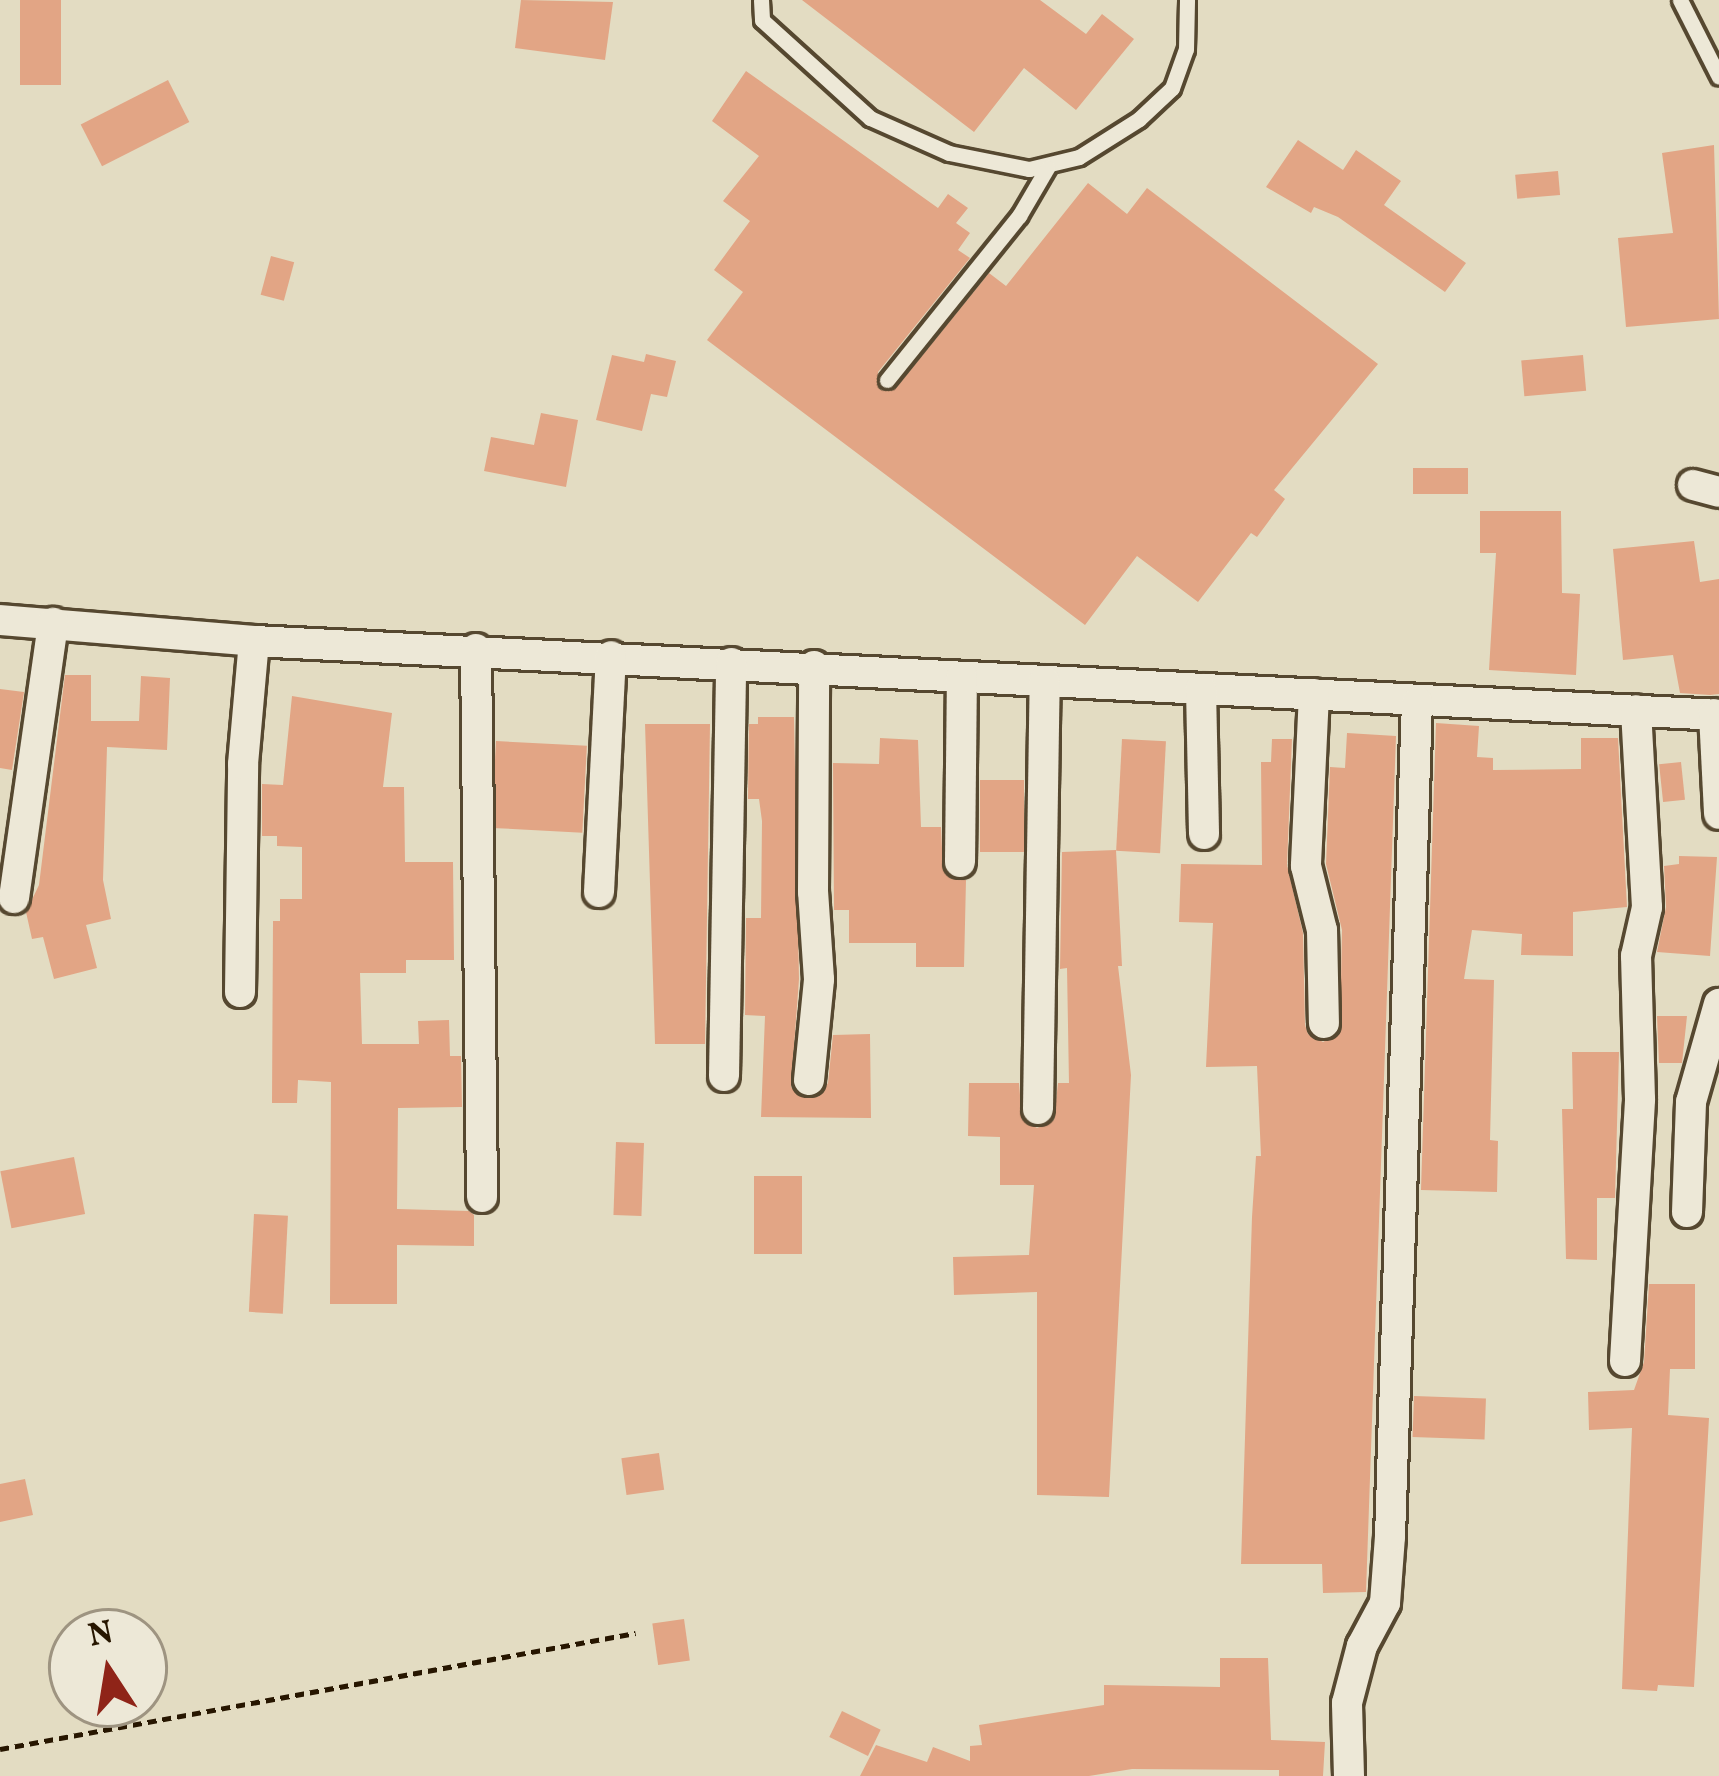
<!DOCTYPE html>
<html>
<head>
<meta charset="utf-8">
<style>
	body { margin:0 }
	#map { position:relative; width:1719px; height:1776px; overflow:hidden; background:#e3dcc2; font-family:Vollkorn,serif }
	div>[style] { position:absolute }
	[style*='--x'] { left:calc(var(--x)*1px); top:calc(var(--y)*1px); width:calc(var(--w)*1px); rotate:calc(var(--a)*1deg) }
	.building>* { inset:0; background:#e2a585; transform-origin:0 0 }
	.path>* { height:4.5px; margin-top:-2.25px; transform-origin:0; background:repeating-linear-gradient(90deg,#271600 0 9px,transparent 0 15px) }
	.roads { filter:drop-shadow(3px 0 #564830) drop-shadow(-3px 0 #564830) drop-shadow(0 3px #564830) drop-shadow(0 -3px #564830) }
	.lane>* { height:15px; margin:-7.5px; padding:0 7.5px; transform-origin:7.5px; border-radius:7.5px; background:#ede8d7 }
	.street>* { height:30px; margin:-15px; padding:0 15px; transform-origin:15px; border-radius:15px; background:#ede8d7 }
	span { translate:-50% -50%; white-space:nowrap; text-align:center; line-height:1.15; -webkit-text-stroke:9px #ede8d7; paint-order:stroke }
	.north { position:absolute; left:48px; top:1608px; width:120px; height:120px; box-sizing:border-box; background:#ede8d7; border:3px solid #9e9481; border-radius:50%; rotate:348deg; font-size:33px; font-weight:700; line-height:48px; text-align:center; color:#271600 }
	.north::after { content:''; display:block; margin:auto; width:42px; height:54px; background:#8f2418; clip-path:polygon(50% 0,100% 100%,50% 72%,0 100%) }
</style>
</head>
<body>
<div id="map">
	<div class="building">
		<i style="left:20px;top:0;width:41px;height:85px"></i>
		<i style="clip-path:polygon(521px 0,613px 2px,605px 60px,515px 48px)"></i>
		<i style="clip-path:polygon(802px 0,1040px 0,1086px 34px,1102px 14px,1134px 39px,1076px 110px,1024px 68px,974px 132px)"></i>
		<i style="clip-path:polygon(746px 71px,938px 208px,948px 194px,968px 208px,956px 223px,970px 233px,958px 250px,970px 258px,878px 372px,880px 390px,896px 388px,989px 273px,1006px 286px,1088px 183px,1127px 214px,1147px 188px,1378px 364px,1274px 490px,1285px 499px,1257px 537px,1251px 533px,1198px 602px,1137px 556px,1085px 625px,707px 340px,743px 292px,714px 270px,750px 221px,723px 201px,759px 156px,712px 121px)"></i>
		<i style="left:168px;top:80px;width:47px;height:98px;rotate:63deg"></i>
		<i style="clip-path:polygon(1298px 140px,1343px 170px,1356px 150px,1401px 181px,1384px 205px,1466px 263px,1445px 292px,1338px 217px,1314px 207px,1311px 213px,1266px 187px)"></i>
		<i style="clip-path:polygon(1714px 145px,1719px 319px,1626px 327px,1618px 238px,1673px 233px,1662px 153px)"></i>
		<i style="left:1558px;top:171px;width:24px;height:43px;rotate:85deg"></i>
		<i style="left:271px;top:256px;width:24px;height:40px;rotate:15deg"></i>
		<i style="clip-path:polygon(646px 354px,676px 361px,667px 397px,651px 394px,642px 431px,596px 420px,612px 355px,644px 362px)"></i>
		<i style="left:1583px;top:355px;width:36px;height:62px;rotate:85deg"></i>
		<i style="clip-path:polygon(541px 413px,578px 420px,566px 487px,484px 471px,491px 437px,534px 445px)"></i>
		<i style="left:1413px;top:468px;width:55px;height:26px"></i>
		<i style="clip-path:polygon(1480px 511px,1561px 511px,1562px 593px,1580px 594px,1576px 675px,1489px 670px,1496px 553px,1480px 553px)"></i>
		<i style="clip-path:polygon(1694px 541px,1700px 582px,1719px 579px,1719px 694px,1710px 695px,1680px 693px,1673px 655px,1623px 660px,1613px 549px)"></i>
		<i style="clip-path:polygon(65px 675px,91px 675px,91px 721px,139px 721px,141px 676px,170px 678px,167px 750px,107px 747px,103px 880px,111px 919px,86px 925px,97px 968px,54px 979px,43px 937px,32px 939px,26px 912px,39px 885px)"></i>
		<i style="clip-path:polygon(0 689px,24px 692px,12px 770px,0 768px)"></i>
		<i style="clip-path:polygon(292px 696px,392px 713px,383px 787px,404px 787px,405px 862px,453px 862px,454px 960px,406px 960px,406px 973px,360px 973px,362px 1044px,419px 1044px,418px 1021px,449px 1020px,450px 1056px,461px 1056px,462px 1107px,398px 1108px,397px 1209px,469px 1211px,474px 1215px,474px 1246px,397px 1245px,397px 1304px,330px 1304px,331px 1082px,298px 1080px,297px 1103px,272px 1103px,273px 921px,280px 921px,280px 899px,302px 899px,302px 847px,277px 846px,277px 836px,262px 836px,262px 784px,283px 785px)"></i>
		<i style="clip-path:polygon(758px 717px,794px 717px,799px 979px,791px 1087px,799px 1096px,818px 1097px,828px 1083px,833px 1035px,870px 1034px,871px 1118px,761px 1117px,765px 1016px,745px 1015px,746px 918px,761px 918px,762px 821px,759px 799px,748px 799px,749px 724px,758px 724px)"></i>
		<i style="clip-path:polygon(1436px 723px,1479px 726px,1477px 757px,1493px 758px,1493px 770px,1581px 769px,1581px 738px,1618px 738px,1627px 907px,1573px 912px,1573px 956px,1521px 955px,1522px 934px,1472px 930px,1464px 979px,1494px 980px,1490px 1140px,1498px 1141px,1497px 1192px,1421px 1190px)"></i>
		<i style="clip-path:polygon(645px 724px,710px 724px,705px 1044px,655px 1044px)"></i>
		<i style="clip-path:polygon(1347px 733px,1396px 736px,1366px 1592px,1323px 1593px,1322px 1564px,1241px 1564px,1252px 1217px,1256px 1156px,1261px 1156px,1257px 1066px,1206px 1067px,1213px 923px,1179px 922px,1181px 864px,1262px 865px,1261px 762px,1271px 762px,1272px 739px,1292px 739px,1287px 865px,1303px 933px,1305px 1025px,1308px 1034px,1323px 1042px,1340px 1033px,1342px 930px,1326px 864px,1330px 767px,1345px 768px)"></i>
		<i style="clip-path:polygon(880px 738px,918px 740px,921px 827px,941px 827px,943px 870px,951px 879px,966px 880px,964px 967px,916px 967px,916px 943px,849px 943px,849px 910px,834px 910px,833px 763px,879px 764px)"></i>
		<i style="left:1122px;top:739px;width:44px;height:112px;rotate:3deg"></i>
		<i style="left:496px;top:741px;width:91px;height:87px;rotate:3deg"></i>
		<i style="left:1681px;top:762px;width:38px;height:22px;rotate:84deg"></i>
		<i style="left:980px;top:780px;width:44px;height:72px"></i>
		<i style="clip-path:polygon(1116px 850px,1122px 966px,1118px 966px,1131px 1075px,1109px 1497px,1037px 1495px,1037px 1292px,954px 1295px,953px 1257px,1029px 1255px,1034px 1185px,1000px 1185px,1000px 1137px,968px 1136px,969px 1083px,1019px 1083px,1022px 1119px,1037px 1128px,1054px 1120px,1058px 1083px,1069px 1083px,1067px 968px,1060px 969px,1062px 852px)"></i>
		<i style="clip-path:polygon(1679px 856px,1717px 857px,1710px 956px,1657px 952px,1666px 907px,1664px 866px,1679px 864px)"></i>
		<i style="clip-path:polygon(1657px 1016px,1687px 1016px,1682px 1063px,1659px 1063px)"></i>
		<i style="clip-path:polygon(1572px 1052px,1619px 1052px,1615px 1198px,1597px 1198px,1597px 1260px,1566px 1259px,1562px 1109px,1573px 1109px)"></i>
		<i style="left:616px;top:1142px;width:28px;height:73px;rotate:2deg"></i>
		<i style="left:74px;top:1157px;width:58px;height:75px;rotate:79deg"></i>
		<i style="left:754px;top:1176px;width:48px;height:78px"></i>
		<i style="left:254px;top:1214px;width:34px;height:98px;rotate:3deg"></i>
		<i style="clip-path:polygon(1649px 1284px,1695px 1284px,1695px 1369px,1670px 1369px,1668px 1415px,1709px 1418px,1694px 1687px,1658px 1685px,1657px 1691px,1622px 1689px,1632px 1428px,1589px 1430px,1588px 1392px,1634px 1390px,1644px 1362px)"></i>
		<i style="left:1414px;top:1396px;width:72px;height:41px;rotate:2deg"></i>
		<i style="left:659px;top:1453px;width:37px;height:38px;rotate:82deg"></i>
		<i style="clip-path:polygon(25px 1479px,33px 1515px,0 1522px,0 1484px)"></i>
		<i style="left:684px;top:1619px;width:42px;height:32px;rotate:82deg"></i>
		<i style="clip-path:polygon(1220px 1658px,1268px 1658px,1271px 1740px,1325px 1742px,1323px 1776px,1279px 1776px,1279px 1770px,1132px 1769px,1089px 1776px,860px 1776px,876px 1745px,927px 1762px,933px 1747px,970px 1761px,970px 1746px,982px 1745px,979px 1725px,1104px 1705px,1104px 1685px,1220px 1687px)"></i>
		<i style="left:842px;top:1711px;width:43px;height:29px;rotate:26deg"></i>
	</div>
	<div class="path">
		<i style="--x:0;--y:1749;--w:646;--a:-10.35"></i>
	</div>
	<div class="roads">
		<div class="lane">
			<i style="--x:761;--y:0;--w:20;--a:87"></i>
			<i style="--x:762;--y:20;--w:146;--a:42.2"></i>
			<i style="--x:870;--y:118;--w:86;--a:23.9"></i>
			<i style="--x:949;--y:153;--w:82;--a:11.3"></i>
			<i style="--x:1029;--y:169;--w:51;--a:-13.5"></i>
			<i style="--x:1079;--y:157;--w:71;--a:-32.3"></i>
			<i style="--x:1139;--y:119;--w:45;--a:-43.2"></i>
			<i style="--x:1172;--y:88;--w:41;--a:-70.3"></i>
			<i style="--x:1186;--y:49;--w:49;--a:-88.8"></i>
			<i style="--x:1680;--y:0;--w:86;--a:63.1"></i>
			<i style="--x:887;--y:380;--w:211;--a:-51.2"></i>
			<i style="--x:1019;--y:216;--w:56;--a:-59.7"></i>
		</div>
		<div class="street">
			<i style="--x:1693;--y:485;--w:27;--a:15"></i>
			<i style="--x:0;--y:620;--w:255;--a:4.7"></i>
			<i style="--x:254;--y:641;--w:1467;--a:2.89"></i>
			<i style="--x:476;--y:649;--w:548;--a:89.37"></i>
			<i style="--x:1201;--y:689;--w:145;--a:88.8"></i>
			<i style="--x:1314;--y:694;--w:172;--a:92.7"></i>
			<i style="--x:1306;--y:866;--w:66;--a:76"></i>
			<i style="--x:1322;--y:930;--w:93;--a:88.8"></i>
			<i style="--x:1714;--y:714;--w:100;--a:87.1"></i>
			<i style="--x:960;--y:862;--w:185;--a:-89.4"></i>
			<i style="--x:599;--y:892;--w:236;--a:-87.1"></i>
			<i style="--x:14;--y:898;--w:278;--a:-81.9"></i>
			<i style="--x:240;--y:992;--w:228;--a:-89.2"></i>
			<i style="--x:243;--y:764;--w:123;--a:-84.9"></i>
			<i style="--x:724;--y:1076;--w:413;--a:-89"></i>
			<i style="--x:809;--y:1080;--w:101;--a:-84.3"></i>
			<i style="--x:819;--y:979;--w:87;--a:-93.9"></i>
			<i style="--x:813;--y:892;--w:226;--a:-89.7"></i>
			<i style="--x:1038;--y:1109;--w:428;--a:-89.1"></i>
			<i style="--x:1687;--y:1212;--w:110;--a:-87.9"></i>
			<i style="--x:1691;--y:1102;--w:102;--a:-74.1"></i>
			<i style="--x:1625;--y:1361;--w:262;--a:-86.7"></i>
			<i style="--x:1640;--y:1099;--w:143;--a:-91.6"></i>
			<i style="--x:1636;--y:956;--w:50;--a:-77.3"></i>
			<i style="--x:1647;--y:907;--w:197;--a:-93.2"></i>
			<i style="--x:1349;--y:1776;--w:73;--a:-91.6"></i>
			<i style="--x:1347;--y:1703;--w:59;--a:-75.3"></i>
			<i style="--x:1362;--y:1646;--w:49;--a:-61.9"></i>
			<i style="--x:1385;--y:1603;--w:66;--a:-85.7"></i>
			<i style="--x:1390;--y:1537;--w:835;--a:-88.15"></i>
		</div>
	</div>
	<div class="north">N</div>
</div>
</body>
</html>
